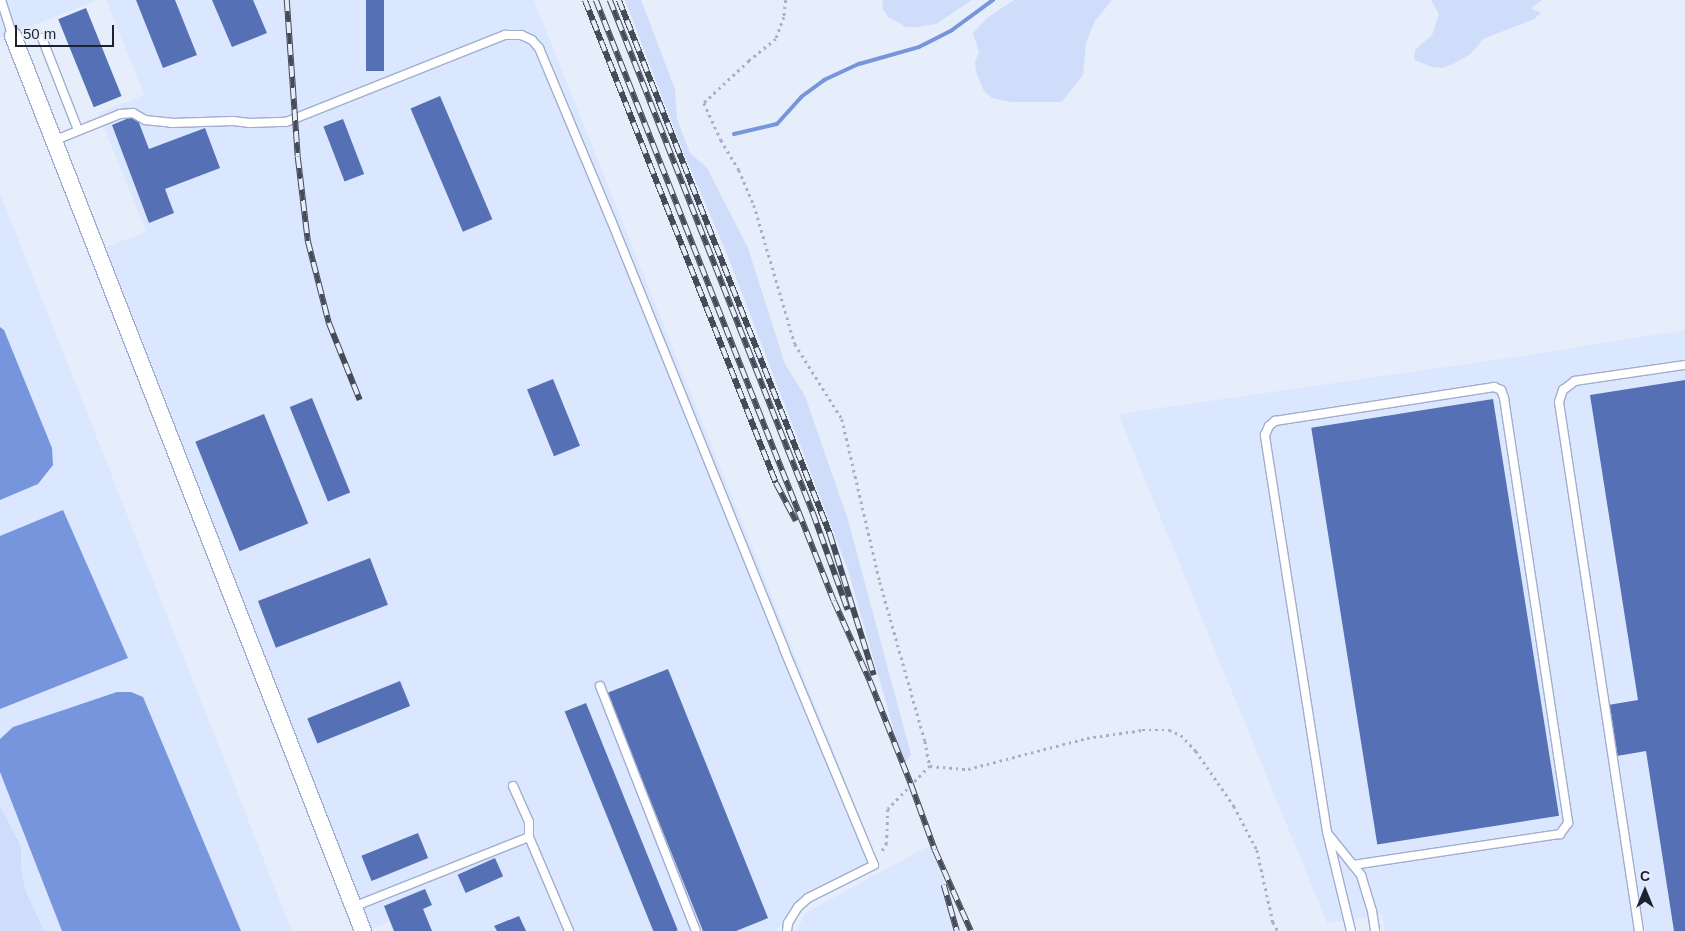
<!DOCTYPE html>
<html>
<head>
<meta charset="utf-8">
<style>
	body { margin:0 }
	#map { position:relative; width:1685px; height:931px; overflow:hidden; background:#e7eefb; font-family:Arial,sans-serif }
	div>[style] { position:absolute }
	[style*='--x'] { left:calc(var(--x)*1px); top:calc(var(--y)*1px); width:calc(var(--w)*1px); rotate:calc(var(--a)*1deg) }
	.built>* { inset:0; background:#dbe6ff }
	.green>* { inset:0; background:#cfddfa }
	.water>* { inset:0; background:#7795dc }
	.stream>* { height:4px; margin:-2px; padding:0 2px; transform-origin:2px; border-radius:2px; background:#7795dc }
	.building>* { inset:0; background:#5570b4; transform-origin:0 0 }
	.path>* { height:2.5px; margin-top:-1.25px; transform-origin:0; background:repeating-linear-gradient(90deg,#a9afbc 0 2.5px,transparent 0 6.5px) }
	.roads { filter:drop-shadow(1px 0 #a0aecf) drop-shadow(-1px 0 #a0aecf) drop-shadow(0 1px #a0aecf) drop-shadow(0 -1px #a0aecf) }
	.service>* { height:8px; margin:-4px; padding:0 4px; transform-origin:4px; border-radius:4px; background:#fff }
	.minor>* { height:16px; margin:-8px; padding:0 8px; transform-origin:8px; border-radius:8px; background:#fff }
	.rail>* { height:5.5px; margin-top:-2.75px; transform-origin:0; background:repeating-linear-gradient(90deg,#e7eefb 0 11px,#454b57 0 22px); box-sizing:border-box; border-block:1px solid #454b57 }
	span { translate:-50% -50%; white-space:nowrap; text-align:center; line-height:1.15; -webkit-text-stroke:4px #e7eefb; paint-order:stroke }
	.north { position:absolute; left:1620px; top:866px; width:50px; height:50px; -webkit-text-stroke:4px #e7eefb; paint-order:stroke; rotate:0deg; font-size:14px; font-weight:700; line-height:20px; text-align:center; color:#1c222e }
	.north::after { content:''; display:block; margin:auto; width:18px; height:22px; background:#1c222e; clip-path:polygon(50% 0,100% 100%,50% 72%,0 100%) }
	.scale { position:absolute; left:15px; top:25px; width:99px; height:22px; box-sizing:border-box; border:2px solid #1c222e; border-top:0; padding-left:6px; font-size:15px; line-height:18px; white-space:nowrap; color:#1c222e; -webkit-text-stroke:4px #e7eefb; paint-order:stroke }
</style>
</head>
<body>
<div id="map">
	<div class="built">
		<i style="clip-path:polygon(0 0,98px 0,0 38px)"></i>
		<i style="clip-path:polygon(106px 0,534px 0,879px 865px,795px 902px,776px 931px,393px 931px,389px 921px,372px 929px,106px 247px,146px 232px,98px 113px,144px 95px)"></i>
		<i style="clip-path:polygon(0 193px,292px 931px,0 931px)"></i>
		<i style="clip-path:polygon(1685px 330px,1685px 931px,1385px 931px,1383px 915px,1327px 923px,1118px 414px,1509px 358px)"></i>
		<i style="clip-path:polygon(930px 845px,954px 907px,960px 931px,797px 931px,805px 913px)"></i>
	</div>
	<div class="green">
		<i style="clip-path:polygon(625px 0,641px 0,675px 89px,677px 119px,690px 153px,707px 168px,748px 248px,785px 364px,805px 396px,848px 520px,899px 710px,911px 754px,904px 765px,848px 570px,727px 254px,684px 154px)"></i>
		<i style="clip-path:polygon(883px 0,972px 0,936px 24px,917px 27px,906px 27px,888px 17px,882px 8px)"></i>
		<i style="clip-path:polygon(1014px 0,1112px 0,1095px 21px,1086px 43px,1083px 75px,1062px 102px,1011px 102px,992px 98px,984px 91px,976px 72px,975px 62px,979px 52px,973px 33px,988px 17px)"></i>
		<i style="clip-path:polygon(1431px 0,1542px 0,1531px 8px,1541px 13px,1534px 19px,1483px 39px,1471px 54px,1453px 64px,1442px 68px,1432px 67px,1414px 60px,1415px 50px,1432px 35px,1439px 14px)"></i>
		<i style="clip-path:polygon(0 806px,21px 847px,21px 868px,25px 890px,44px 931px,0 931px)"></i>
	</div>
	<div class="water">
		<i style="clip-path:polygon(0 327px,4px 330px,52px 448px,53px 465px,38px 484px,0 500px)"></i>
		<i style="clip-path:polygon(63px 510px,128px 658px,0 709px,0 536px)"></i>
		<i style="clip-path:polygon(117px 692px,131px 692px,143px 697px,241px 931px,62px 931px,0 772px,0 739px,13px 727px)"></i>
	</div>
	<div class="stream">
		<i style="--x:734;--y:134;--w:44;--a:-13.1"></i>
		<i style="--x:777;--y:124;--w:36;--a:-48"></i>
		<i style="--x:801;--y:97;--w:29;--a:-36"></i>
		<i style="--x:824;--y:80;--w:38;--a:-25"></i>
		<i style="--x:859;--y:64;--w:62;--a:-15.8"></i>
		<i style="--x:919;--y:47;--w:37;--a:-27"></i>
		<i style="--x:952;--y:30;--w:51;--a:-36.2"></i>
	</div>
	<div class="building">
		<i style="clip-path:polygon(136px 0,175px 0,197px 55px,163px 68px)"></i>
		<i style="clip-path:polygon(212px 0,253px 0,267px 33px,232px 47px)"></i>
		<i style="left:366px;top:0;width:18px;height:71px"></i>
		<i style="left:86px;top:8px;width:95px;height:30px;rotate:68deg"></i>
		<i style="left:440px;top:96px;width:134px;height:32px;rotate:67deg"></i>
		<i style="clip-path:polygon(136px 115px,149px 149px,205px 128px,220px 168px,165px 189px,174px 213px,149px 223px,112px 125px)"></i>
		<i style="left:343px;top:119px;width:59px;height:21px;rotate:69deg"></i>
		<i style="left:553px;top:379px;width:72px;height:28px;rotate:68deg"></i>
		<i style="clip-path:polygon(1685px 380px,1685px 931px,1674px 931px,1646px 751px,1617px 756px,1608px 705px,1638px 700px,1590px 395px)"></i>
		<i style="left:312px;top:398px;width:102px;height:24px;rotate:68deg"></i>
		<i style="left:1493px;top:399px;width:422px;height:184px;rotate:81deg"></i>
		<i style="left:264px;top:414px;width:118px;height:74px;rotate:68deg"></i>
		<i style="left:370px;top:558px;width:50px;height:120px;rotate:69deg"></i>
		<i style="clip-path:polygon(668px 669px,768px 918px,736px 931px,703px 931px,607px 693px)"></i>
		<i style="left:400px;top:681px;width:27px;height:100px;rotate:68deg"></i>
		<i style="left:586px;top:703px;width:245px;height:23px;rotate:68deg"></i>
		<i style="left:418px;top:833px;width:27px;height:61px;rotate:68deg"></i>
		<i style="left:495px;top:858px;width:20px;height:41px;rotate:66deg"></i>
		<i style="clip-path:polygon(425px 889px,432px 905px,423px 909px,432px 931px,394px 931px,384px 906px)"></i>
		<i style="clip-path:polygon(519px 916px,526px 931px,497px 931px,494px 926px)"></i>
	</div>
	<div class="path">
		<i style="--x:786;--y:0;--w:17;--a:97"></i>
		<i style="--x:784;--y:17;--w:23;--a:110"></i>
		<i style="--x:776;--y:39;--w:35;--a:141"></i>
		<i style="--x:749;--y:61;--w:62;--a:137"></i>
		<i style="--x:704;--y:103;--w:41;--a:65.3"></i>
		<i style="--x:721;--y:140;--w:35;--a:59"></i>
		<i style="--x:739;--y:170;--w:38;--a:67"></i>
		<i style="--x:754;--y:205;--w:145;--a:73.6"></i>
		<i style="--x:795;--y:344;--w:89;--a:57.9"></i>
		<i style="--x:842;--y:419;--w:167;--a:76.9"></i>
		<i style="--x:880;--y:582;--w:165;--a:74.2"></i>
		<i style="--x:925;--y:741;--w:25;--a:79"></i>
		<i style="--x:930;--y:766;--w:60;--a:134.3"></i>
		<i style="--x:888;--y:809;--w:34;--a:92"></i>
		<i style="--x:887;--y:843;--w:13;--a:122"></i>
		<i style="--x:930;--y:766;--w:38;--a:5"></i>
		<i style="--x:968;--y:769;--w:123;--a:-14.6"></i>
		<i style="--x:1087;--y:738;--w:56;--a:-8.3"></i>
		<i style="--x:1142;--y:730;--w:27;--a:0"></i>
		<i style="--x:1169;--y:730;--w:13;--a:23"></i>
		<i style="--x:1181;--y:735;--w:22;--a:47"></i>
		<i style="--x:1196;--y:751;--w:67;--a:55.4"></i>
		<i style="--x:1234;--y:806;--w:50;--a:62.4"></i>
		<i style="--x:1257;--y:850;--w:74;--a:77.5"></i>
		<i style="--x:1273;--y:922;--w:10;--a:61"></i>
	</div>
	<div class="roads">
		<div class="service">
			<i style="--x:1;--y:0;--w:38;--a:72"></i>
			<i style="--x:42;--y:38;--w:99;--a:68.6"></i>
			<i style="--x:53;--y:141;--w:72;--a:-21.9"></i>
			<i style="--x:120;--y:114;--w:13;--a:-4"></i>
			<i style="--x:133;--y:113;--w:14;--a:30"></i>
			<i style="--x:145;--y:120;--w:27;--a:6"></i>
			<i style="--x:172;--y:123;--w:61;--a:-1.9"></i>
			<i style="--x:233;--y:121;--w:17;--a:7"></i>
			<i style="--x:250;--y:123;--w:36;--a:-2"></i>
			<i style="--x:286;--y:122;--w:236;--a:-21.7"></i>
			<i style="--x:505;--y:35;--w:16;--a:0"></i>
			<i style="--x:521;--y:35;--w:12;--a:24"></i>
			<i style="--x:532;--y:40;--w:11;--a:49"></i>
			<i style="--x:539;--y:48;--w:186;--a:67.3"></i>
			<i style="--x:611;--y:220;--w:463;--a:68"></i>
			<i style="--x:784;--y:649;--w:234;--a:67.4"></i>
			<i style="--x:874;--y:865;--w:74;--a:153.4"></i>
			<i style="--x:808;--y:898;--w:13;--a:138"></i>
			<i style="--x:798;--y:907;--w:19;--a:122"></i>
			<i style="--x:788;--y:923;--w:8;--a:97"></i>
			<i style="--x:600;--y:686;--w:263;--a:68.6"></i>
			<i style="--x:513;--y:786;--w:39;--a:66"></i>
			<i style="--x:529;--y:822;--w:15;--a:90"></i>
			<i style="--x:529;--y:837;--w:102;--a:66.9"></i>
			<i style="--x:1328;--y:834;--w:53;--a:51.2"></i>
			<i style="--x:1361;--y:875;--w:38;--a:73"></i>
			<i style="--x:1372;--y:911;--w:20;--a:81"></i>
			<i style="--x:353;--y:907;--w:189;--a:-21.7"></i>
			<i style="--x:1351;--y:931;--w:102;--a:-103.6"></i>
			<i style="--x:1327;--y:832;--w:402;--a:-98.9"></i>
			<i style="--x:1265;--y:435;--w:10;--a:-66"></i>
			<i style="--x:1269;--y:426;--w:8;--a:-40"></i>
			<i style="--x:1275;--y:421;--w:222;--a:-8.8"></i>
			<i style="--x:1494;--y:387;--w:8;--a:23"></i>
			<i style="--x:1501;--y:390;--w:9;--a:69"></i>
			<i style="--x:1504;--y:398;--w:430;--a:81.4"></i>
			<i style="--x:1568;--y:823;--w:14;--a:126"></i>
			<i style="--x:1560;--y:834;--w:209;--a:171.5"></i>
			<i style="--x:1639;--y:931;--w:535;--a:-98.6"></i>
			<i style="--x:1559;--y:402;--w:13;--a:-72"></i>
			<i style="--x:1563;--y:390;--w:15;--a:-37"></i>
			<i style="--x:1575;--y:381;--w:111;--a:-8.3"></i>
		</div>
		<div class="minor">
			<i style="--x:13;--y:36;--w:961;--a:68.64"></i>
		</div>
	</div>
	<div class="rail">
		<i style="--x:287;--y:0;--w:157;--a:86"></i>
		<i style="--x:298;--y:157;--w:85;--a:83.2"></i>
		<i style="--x:308;--y:241;--w:85;--a:75.6"></i>
		<i style="--x:329;--y:323;--w:83;--a:68.1"></i>
		<i style="--x:585;--y:0;--w:519;--a:68.42"></i>
		<i style="--x:776;--y:483;--w:43;--a:62.2"></i>
		<i style="--x:596;--y:0;--w:646;--a:68.4"></i>
		<i style="--x:834;--y:601;--w:88;--a:65.8"></i>
		<i style="--x:870;--y:681;--w:111;--a:68.3"></i>
		<i style="--x:911;--y:784;--w:70;--a:70"></i>
		<i style="--x:935;--y:850;--w:89;--a:66"></i>
		<i style="--x:610;--y:0;--w:552;--a:68.41"></i>
		<i style="--x:813;--y:513;--w:103;--a:70.2"></i>
		<i style="--x:619;--y:0;--w:574;--a:68.44"></i>
		<i style="--x:830;--y:534;--w:148;--a:72.7"></i>
		<i style="--x:944;--y:885;--w:48;--a:74.2"></i>
	</div>
	<div class="north">С</div>
	<div class="scale">50 m</div>
</div>
</body>
</html>
